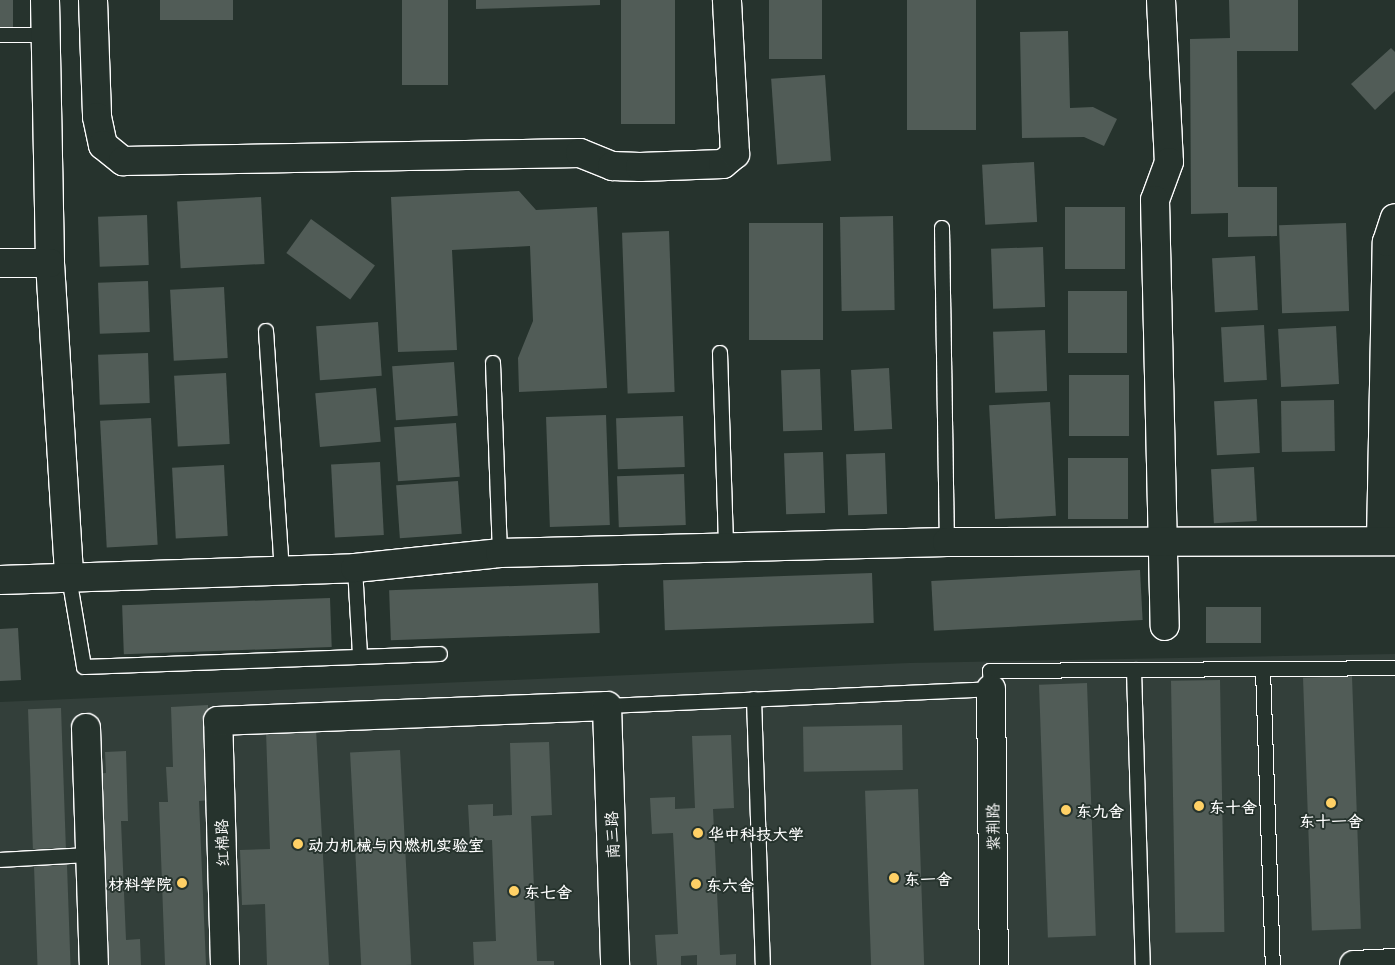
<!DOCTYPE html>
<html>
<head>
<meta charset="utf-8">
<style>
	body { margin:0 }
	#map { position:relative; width:1395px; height:965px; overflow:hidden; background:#26332d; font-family:"Playpen Sans","LXGW WenKai TC",sans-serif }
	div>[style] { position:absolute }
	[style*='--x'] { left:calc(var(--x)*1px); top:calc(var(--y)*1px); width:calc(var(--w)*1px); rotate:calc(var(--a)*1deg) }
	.built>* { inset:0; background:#333f3a }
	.building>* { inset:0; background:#515c57; transform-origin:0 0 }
	.roads { filter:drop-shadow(1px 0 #fff) drop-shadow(-1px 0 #fff) drop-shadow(0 1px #fff) drop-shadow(0 -1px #fff) }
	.service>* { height:14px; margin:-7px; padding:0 7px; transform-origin:7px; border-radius:7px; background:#26332d }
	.minor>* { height:28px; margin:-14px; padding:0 14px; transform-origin:14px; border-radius:14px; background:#26332d }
	.dots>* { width:14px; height:14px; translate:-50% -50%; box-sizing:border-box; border:2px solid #26332d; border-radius:50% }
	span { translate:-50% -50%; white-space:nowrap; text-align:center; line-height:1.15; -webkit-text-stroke:4px #26332d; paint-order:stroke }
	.poi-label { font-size:16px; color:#fff; font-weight:700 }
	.left { translate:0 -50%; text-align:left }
	.right { translate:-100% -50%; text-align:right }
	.street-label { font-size:16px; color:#fff }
</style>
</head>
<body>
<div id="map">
	<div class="built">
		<i style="clip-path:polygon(1395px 654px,1395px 965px,0 965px,0 702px,909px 663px)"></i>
	</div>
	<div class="building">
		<i style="left:0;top:0;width:13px;height:28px"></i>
		<i style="left:160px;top:0;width:73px;height:20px"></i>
		<i style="left:402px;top:0;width:46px;height:85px"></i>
		<i style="clip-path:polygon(476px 0,600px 0,600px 5px,476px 9px)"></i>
		<i style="left:621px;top:0;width:54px;height:124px"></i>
		<i style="left:769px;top:0;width:53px;height:59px"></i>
		<i style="left:907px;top:0;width:69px;height:130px"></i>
		<i style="clip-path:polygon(1229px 0,1298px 0,1298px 51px,1237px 51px,1238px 187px,1277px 187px,1277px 236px,1228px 237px,1228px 213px,1191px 214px,1190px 39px,1230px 38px)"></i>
		<i style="clip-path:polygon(1068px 31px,1070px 108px,1093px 107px,1117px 119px,1104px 146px,1084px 137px,1022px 138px,1020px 32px)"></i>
		<i style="clip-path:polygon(1391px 48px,1395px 52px,1395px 91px,1375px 110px,1351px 84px)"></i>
		<i style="left:825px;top:75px;width:86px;height:54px;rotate:86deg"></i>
		<i style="left:1034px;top:162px;width:60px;height:52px;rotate:87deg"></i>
		<i style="clip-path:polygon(519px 191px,536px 210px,597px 207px,607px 388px,519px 392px,518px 358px,533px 321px,530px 246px,452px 250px,457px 350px,398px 352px,391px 197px)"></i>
		<i style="left:261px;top:197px;width:67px;height:84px;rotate:87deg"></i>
		<i style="left:1065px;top:207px;width:60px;height:62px"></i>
		<i style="left:147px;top:215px;width:50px;height:49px;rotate:88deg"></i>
		<i style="left:893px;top:216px;width:94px;height:53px;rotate:89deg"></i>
		<i style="left:311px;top:219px;width:79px;height:42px;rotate:36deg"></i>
		<i style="left:823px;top:223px;width:117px;height:74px;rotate:90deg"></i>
		<i style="left:1346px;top:223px;width:88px;height:67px;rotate:88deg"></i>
		<i style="left:669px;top:231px;width:161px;height:47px;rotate:88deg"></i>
		<i style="left:1043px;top:247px;width:60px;height:52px;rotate:88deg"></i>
		<i style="left:1255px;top:256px;width:54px;height:43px;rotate:87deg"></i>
		<i style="left:148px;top:281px;width:51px;height:50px;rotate:88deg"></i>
		<i style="left:224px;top:287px;width:71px;height:54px;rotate:87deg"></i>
		<i style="left:1068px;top:291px;width:59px;height:62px"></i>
		<i style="left:378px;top:322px;width:54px;height:62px;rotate:86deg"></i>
		<i style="left:1264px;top:325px;width:55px;height:43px;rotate:87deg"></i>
		<i style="left:1336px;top:326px;width:58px;height:58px;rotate:87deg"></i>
		<i style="left:1045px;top:330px;width:61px;height:52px;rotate:88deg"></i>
		<i style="left:148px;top:353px;width:50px;height:50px;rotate:88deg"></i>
		<i style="left:454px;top:362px;width:54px;height:62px;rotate:86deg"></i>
		<i style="left:889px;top:368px;width:61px;height:38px;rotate:87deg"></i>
		<i style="left:820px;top:369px;width:61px;height:39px;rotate:88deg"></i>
		<i style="left:226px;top:373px;width:71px;height:52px;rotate:87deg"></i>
		<i style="left:1069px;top:375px;width:60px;height:61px"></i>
		<i style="left:376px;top:388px;width:54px;height:61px;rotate:85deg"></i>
		<i style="left:1257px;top:399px;width:54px;height:43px;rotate:87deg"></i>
		<i style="left:1334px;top:400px;width:51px;height:53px;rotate:89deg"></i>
		<i style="left:1050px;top:402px;width:114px;height:61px;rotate:87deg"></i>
		<i style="left:606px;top:415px;width:110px;height:60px;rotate:88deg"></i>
		<i style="left:683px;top:416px;width:51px;height:67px;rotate:88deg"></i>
		<i style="left:151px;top:418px;width:127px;height:51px;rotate:87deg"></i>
		<i style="left:456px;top:423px;width:54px;height:62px;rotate:86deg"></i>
		<i style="left:823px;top:452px;width:61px;height:39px;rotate:88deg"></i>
		<i style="left:885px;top:453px;width:61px;height:39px;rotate:88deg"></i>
		<i style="left:1068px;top:458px;width:60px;height:61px"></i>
		<i style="left:380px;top:462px;width:73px;height:49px;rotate:87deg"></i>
		<i style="left:224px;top:465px;width:71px;height:52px;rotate:87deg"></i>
		<i style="left:1254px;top:467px;width:54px;height:43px;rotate:87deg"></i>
		<i style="left:684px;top:474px;width:51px;height:67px;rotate:88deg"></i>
		<i style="left:458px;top:481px;width:53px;height:62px;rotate:86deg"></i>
		<i style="left:1140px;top:570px;width:50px;height:209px;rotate:87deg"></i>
		<i style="left:872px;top:573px;width:50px;height:209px;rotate:88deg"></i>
		<i style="left:598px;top:583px;width:50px;height:209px;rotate:88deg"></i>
		<i style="left:330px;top:598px;width:49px;height:208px;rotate:88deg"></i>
		<i style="left:1206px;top:607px;width:55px;height:36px"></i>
		<i style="clip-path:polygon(18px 628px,21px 680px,0 681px,0 629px)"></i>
		<i style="left:1352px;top:676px;width:253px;height:49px;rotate:88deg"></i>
		<i style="left:1220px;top:680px;width:252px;height:49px;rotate:89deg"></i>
		<i style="left:1087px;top:683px;width:253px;height:48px;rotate:88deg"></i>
		<i style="clip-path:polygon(208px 705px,212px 800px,199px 801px,206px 965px,165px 965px,159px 802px,168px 802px,166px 767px,173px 767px,171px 707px)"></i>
		<i style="left:61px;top:708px;width:140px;height:33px;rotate:88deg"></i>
		<i style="left:902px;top:725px;width:45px;height:99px;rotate:89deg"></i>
		<i style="clip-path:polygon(316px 729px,329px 965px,267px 965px,265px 904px,242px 905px,240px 850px,270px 849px,266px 731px)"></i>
		<i style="clip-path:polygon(731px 735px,734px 808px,713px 809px,720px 955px,736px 954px,736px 965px,697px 965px,697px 955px,681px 956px,681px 965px,657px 965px,655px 935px,678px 934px,673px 833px,652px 834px,650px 798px,675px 797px,675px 809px,695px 808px,692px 736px)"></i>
		<i style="clip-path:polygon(549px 742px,552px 815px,531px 816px,537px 961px,554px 961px,554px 965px,474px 965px,473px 942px,496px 941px,492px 840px,470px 841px,468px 805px,493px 804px,493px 816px,512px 815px,510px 743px)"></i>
		<i style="left:400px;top:750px;width:215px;height:50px;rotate:87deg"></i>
		<i style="clip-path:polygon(126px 751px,128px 821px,121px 821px,126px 940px,140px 939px,141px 965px,103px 965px,95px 774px,106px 773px,105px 752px)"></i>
		<i style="left:918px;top:789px;width:176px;height:53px;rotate:88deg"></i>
		<i style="left:67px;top:865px;width:100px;height:33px;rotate:88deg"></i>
	</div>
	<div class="roads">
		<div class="service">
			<i style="--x:0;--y:35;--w:46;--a:0"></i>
			<i style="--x:942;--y:228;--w:314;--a:89.1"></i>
			<i style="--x:266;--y:331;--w:242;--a:86.2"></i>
			<i style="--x:720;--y:353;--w:194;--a:88.2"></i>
			<i style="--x:493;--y:363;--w:190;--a:87.9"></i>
			<i style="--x:355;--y:568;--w:88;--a:86.7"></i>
			<i style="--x:69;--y:577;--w:91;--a:80.5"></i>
			<i style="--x:84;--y:667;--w:356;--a:-2.1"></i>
			<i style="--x:1263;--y:669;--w:296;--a:88.1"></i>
			<i style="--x:1134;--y:670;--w:295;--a:88.3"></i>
			<i style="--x:754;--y:699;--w:266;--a:88.1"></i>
			<i style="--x:607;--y:706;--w:384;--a:-2.5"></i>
			<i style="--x:991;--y:689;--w:18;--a:-93"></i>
			<i style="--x:990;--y:671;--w:405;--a:-0.4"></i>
			<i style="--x:0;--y:860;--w:90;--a:-3.2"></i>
		</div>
		<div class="minor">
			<i style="--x:45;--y:0;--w:263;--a:88.9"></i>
			<i style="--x:50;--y:263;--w:315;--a:86.5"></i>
			<i style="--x:93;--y:0;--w:117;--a:88"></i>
			<i style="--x:97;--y:117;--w:29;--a:78"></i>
			<i style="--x:103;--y:145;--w:26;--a:39"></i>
			<i style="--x:123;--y:161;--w:457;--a:-1"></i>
			<i style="--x:580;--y:153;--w:35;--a:22"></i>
			<i style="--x:612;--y:166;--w:28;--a:2"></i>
			<i style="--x:640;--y:167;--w:83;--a:-2.1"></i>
			<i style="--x:723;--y:164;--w:16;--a:-40"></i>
			<i style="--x:735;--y:154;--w:154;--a:-93"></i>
			<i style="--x:1161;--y:0;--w:162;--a:87.2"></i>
			<i style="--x:1169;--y:162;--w:40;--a:110.2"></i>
			<i style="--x:1155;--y:200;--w:426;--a:88.7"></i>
			<i style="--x:0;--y:263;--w:50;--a:0"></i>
			<i style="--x:1381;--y:541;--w:299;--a:-88.9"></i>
			<i style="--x:1387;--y:242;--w:25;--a:-72"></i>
			<i style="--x:0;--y:580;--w:355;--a:-1.9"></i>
			<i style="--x:355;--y:568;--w:146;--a:-5.9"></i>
			<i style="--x:500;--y:553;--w:447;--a:-1.4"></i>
			<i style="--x:947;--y:542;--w:448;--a:-0.1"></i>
			<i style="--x:991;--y:689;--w:276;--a:89.4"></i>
			<i style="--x:86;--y:728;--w:237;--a:88.1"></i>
			<i style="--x:225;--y:965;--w:244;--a:-91.6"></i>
			<i style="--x:218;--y:721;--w:389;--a:-2.2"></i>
			<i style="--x:607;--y:706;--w:259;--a:88.2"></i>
			<i style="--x:1354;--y:965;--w:41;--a:-2.8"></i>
		</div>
	</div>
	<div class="dots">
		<i style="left:1331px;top:803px;background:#ffd166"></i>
		<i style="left:1199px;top:806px;background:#ffd166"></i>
		<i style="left:1066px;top:810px;background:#ffd166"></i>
		<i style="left:698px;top:833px;background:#ffd166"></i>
		<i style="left:298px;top:844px;background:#ffd166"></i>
		<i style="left:894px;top:878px;background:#ffd166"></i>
		<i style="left:182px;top:883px;background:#ffd166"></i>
		<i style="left:696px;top:884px;background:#ffd166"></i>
		<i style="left:514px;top:891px;background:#ffd166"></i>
	</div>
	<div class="poi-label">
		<span class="left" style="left:1209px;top:806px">东十舍</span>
		<span class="left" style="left:1076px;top:810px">东九舍</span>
		<span style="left:1331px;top:820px">东十一舍</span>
		<span class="left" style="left:708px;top:833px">华中科技大学</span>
		<span class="left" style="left:308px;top:844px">动力机械与内燃机实验室</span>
		<span class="left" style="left:904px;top:878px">东一舍</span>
		<span class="right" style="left:172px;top:883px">材料学院</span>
		<span class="left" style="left:706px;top:884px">东六舍</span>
		<span class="left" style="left:524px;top:891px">东七舍</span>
	</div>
	<div class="street-label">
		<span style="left:992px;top:827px;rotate:-91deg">紫荆路</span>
		<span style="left:611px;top:835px;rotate:-92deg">南三路</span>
		<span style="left:221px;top:843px;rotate:-92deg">红棉路</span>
	</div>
</div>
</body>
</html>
